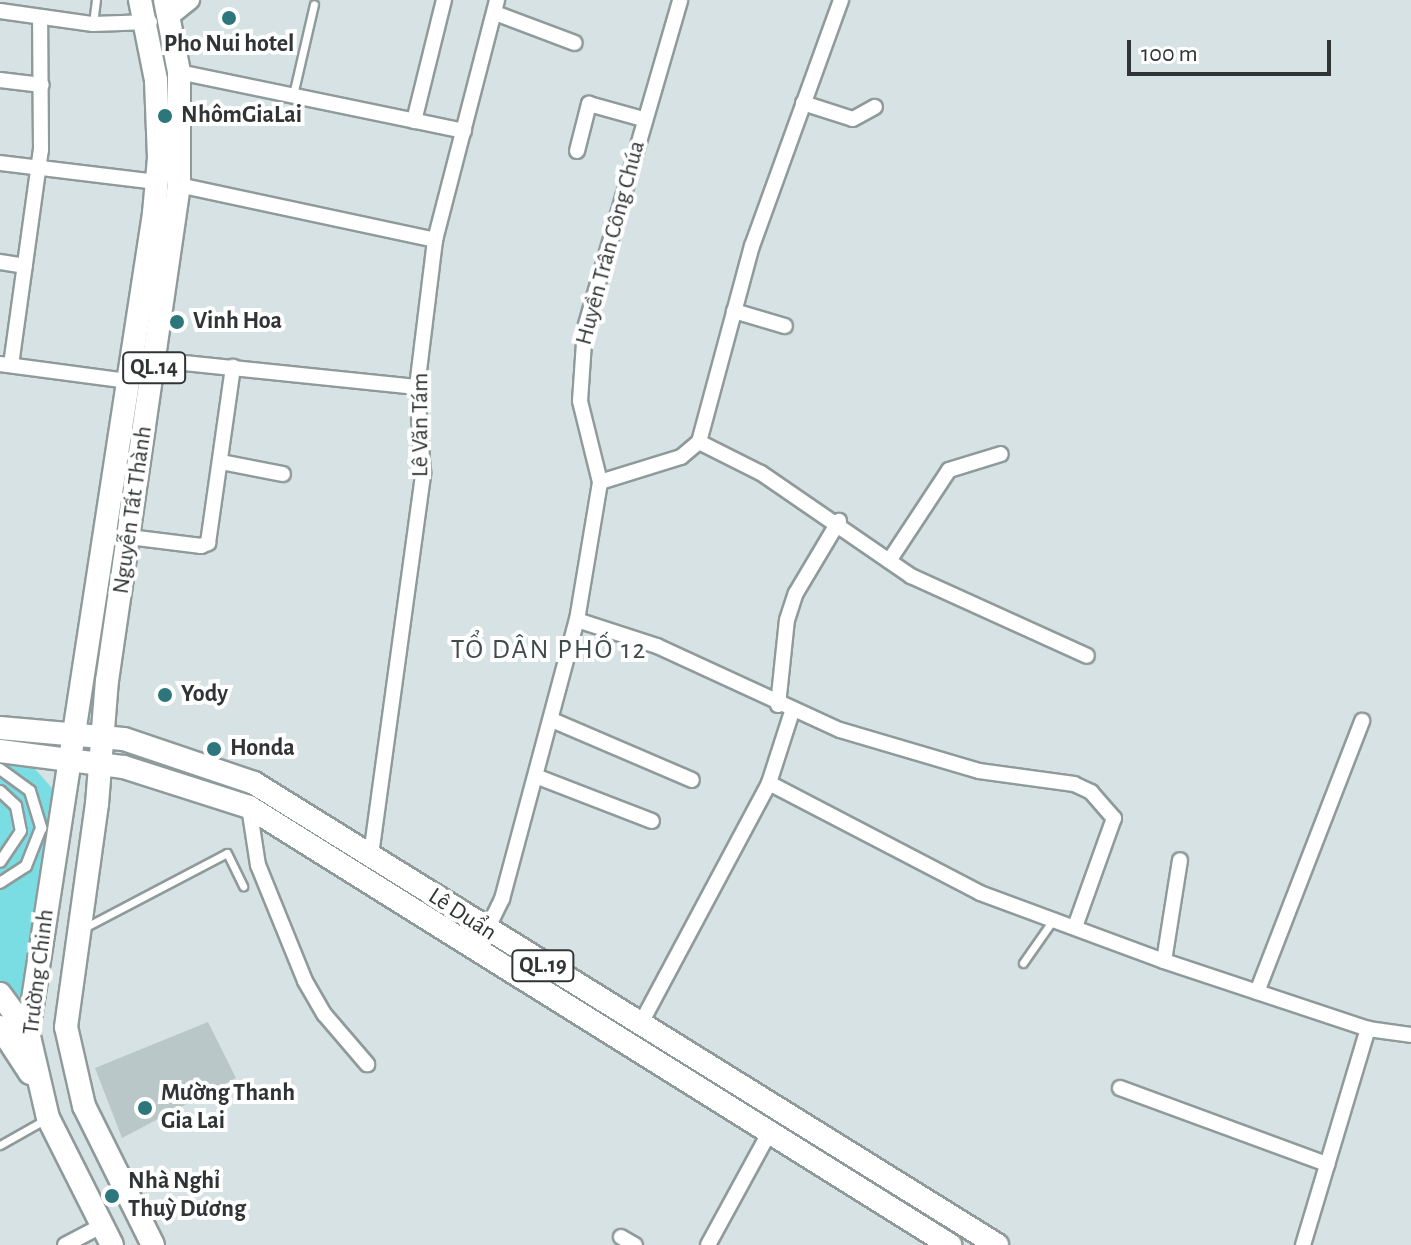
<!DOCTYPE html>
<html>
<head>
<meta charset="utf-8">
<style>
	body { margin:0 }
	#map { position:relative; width:1411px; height:1245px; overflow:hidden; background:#d6e2e3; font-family:"Alegreya Sans",sans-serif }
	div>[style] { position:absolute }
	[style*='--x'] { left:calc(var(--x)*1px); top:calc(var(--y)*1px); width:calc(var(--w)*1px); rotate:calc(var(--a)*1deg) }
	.green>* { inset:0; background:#7adde4 }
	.building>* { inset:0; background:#bac7c8 }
	.roads { filter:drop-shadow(2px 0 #8f9b9b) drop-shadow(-2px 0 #8f9b9b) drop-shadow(0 2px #8f9b9b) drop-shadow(0 -2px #8f9b9b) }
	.service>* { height:7px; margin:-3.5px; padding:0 3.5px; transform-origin:3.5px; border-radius:3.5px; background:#fff }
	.pedestrian>* { height:10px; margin:-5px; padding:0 5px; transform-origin:5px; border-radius:5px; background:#fff }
	.minor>* { height:14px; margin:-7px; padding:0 7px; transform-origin:7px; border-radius:7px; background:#fff }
	.tertiary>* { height:18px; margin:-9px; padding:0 9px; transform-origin:9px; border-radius:9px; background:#fff }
	.primary>* { height:22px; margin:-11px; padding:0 11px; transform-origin:11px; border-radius:11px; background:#fff }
	.dots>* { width:22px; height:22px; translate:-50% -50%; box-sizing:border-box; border:4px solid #fff; border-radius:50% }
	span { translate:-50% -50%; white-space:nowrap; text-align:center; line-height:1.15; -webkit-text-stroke:8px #fff; paint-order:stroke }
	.shield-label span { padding:2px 6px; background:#fff; border:2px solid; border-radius:6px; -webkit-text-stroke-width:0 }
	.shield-label { font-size:22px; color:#303435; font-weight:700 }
	.poi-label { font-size:24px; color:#303435; font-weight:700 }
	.left { translate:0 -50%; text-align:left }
	.street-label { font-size:24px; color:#303435 }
	.quarter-label { font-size:28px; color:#404b4c; letter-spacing:2px }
	.scale { position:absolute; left:1127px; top:40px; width:204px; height:36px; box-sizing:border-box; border:4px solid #303435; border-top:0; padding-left:10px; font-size:24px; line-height:28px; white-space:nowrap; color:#303435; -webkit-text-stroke:6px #fff; paint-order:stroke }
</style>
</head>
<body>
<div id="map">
	<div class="green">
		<i style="clip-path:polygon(0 753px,30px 763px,57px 794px,22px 1009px,0 985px)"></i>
	</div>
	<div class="building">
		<i style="clip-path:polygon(208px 1022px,236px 1078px,122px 1138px,95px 1068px)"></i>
	</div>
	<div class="roads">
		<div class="service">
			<i style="--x:93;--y:24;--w:24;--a:-83"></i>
			<i style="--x:293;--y:95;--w:93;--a:-77"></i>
			<i style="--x:86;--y:927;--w:159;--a:-27.7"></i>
			<i style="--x:227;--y:853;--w:37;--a:64"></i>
			<i style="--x:1023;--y:963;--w:52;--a:-55.1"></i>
			<i style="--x:0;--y:1145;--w:53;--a:-29.5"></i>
		</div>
		<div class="pedestrian">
			<i style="--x:0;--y:769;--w:37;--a:36"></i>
			<i style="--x:30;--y:791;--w:39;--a:73"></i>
			<i style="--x:41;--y:828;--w:41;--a:111.5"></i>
			<i style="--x:26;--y:866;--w:31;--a:147"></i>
			<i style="--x:0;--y:791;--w:22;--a:43"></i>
			<i style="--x:16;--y:806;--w:25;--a:79"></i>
			<i style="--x:21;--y:831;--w:37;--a:124"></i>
		</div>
		<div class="minor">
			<i style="--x:0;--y:11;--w:94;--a:8"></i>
			<i style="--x:93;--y:24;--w:57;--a:-2"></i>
			<i style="--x:495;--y:13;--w:85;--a:20.6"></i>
			<i style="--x:179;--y:72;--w:291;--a:11.7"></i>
			<i style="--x:0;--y:80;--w:42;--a:6.8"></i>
			<i style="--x:803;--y:103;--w:52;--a:17.7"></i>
			<i style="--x:853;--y:119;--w:25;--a:-29"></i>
			<i style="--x:414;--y:121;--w:125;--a:-76.1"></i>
			<i style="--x:577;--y:151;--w:49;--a:-75.7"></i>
			<i style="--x:589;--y:104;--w:56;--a:15.5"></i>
			<i style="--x:0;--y:163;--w:159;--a:6.9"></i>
			<i style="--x:179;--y:185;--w:262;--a:12.1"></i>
			<i style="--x:0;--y:262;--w:25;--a:9"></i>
			<i style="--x:734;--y:311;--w:53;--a:16.4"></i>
			<i style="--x:155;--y:360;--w:263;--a:5.9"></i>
			<i style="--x:0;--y:364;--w:128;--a:7.6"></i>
			<i style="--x:11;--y:365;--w:217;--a:-82.1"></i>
			<i style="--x:41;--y:150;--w:133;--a:-90.4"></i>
			<i style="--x:699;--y:442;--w:69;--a:26.6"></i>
			<i style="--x:761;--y:473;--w:182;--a:34.5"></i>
			<i style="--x:911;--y:576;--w:193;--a:24.4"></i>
			<i style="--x:221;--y:462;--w:63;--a:11"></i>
			<i style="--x:600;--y:482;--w:85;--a:-17.2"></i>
			<i style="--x:681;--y:457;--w:23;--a:-40"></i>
			<i style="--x:699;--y:442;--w:203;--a:-74.9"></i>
			<i style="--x:752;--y:246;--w:262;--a:-70.1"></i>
			<i style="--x:129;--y:537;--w:73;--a:7.1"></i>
			<i style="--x:201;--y:546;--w:8;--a:-23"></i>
			<i style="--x:208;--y:543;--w:178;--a:-81.9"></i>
			<i style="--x:889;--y:561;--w:109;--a:-56.6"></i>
			<i style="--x:949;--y:470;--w:54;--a:-17.1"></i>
			<i style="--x:577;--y:620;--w:84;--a:18"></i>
			<i style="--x:657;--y:646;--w:201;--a:24.7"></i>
			<i style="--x:840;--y:730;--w:145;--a:16.4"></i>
			<i style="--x:979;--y:771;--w:96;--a:7.8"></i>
			<i style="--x:1074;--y:784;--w:19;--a:25"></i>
			<i style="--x:1091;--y:792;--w:35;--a:49"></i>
			<i style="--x:1114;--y:818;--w:116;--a:109.7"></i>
			<i style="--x:778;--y:705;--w:85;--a:-84"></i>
			<i style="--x:787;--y:620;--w:28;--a:-72"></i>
			<i style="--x:796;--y:593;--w:84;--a:-59.2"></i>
			<i style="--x:552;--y:720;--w:152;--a:23.2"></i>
			<i style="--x:538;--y:777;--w:122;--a:21.1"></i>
			<i style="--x:769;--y:783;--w:238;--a:27.5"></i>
			<i style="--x:980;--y:893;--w:196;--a:20.3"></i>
			<i style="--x:1164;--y:961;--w:215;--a:18.4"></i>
			<i style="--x:1368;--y:1029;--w:43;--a:7.9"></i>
			<i style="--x:249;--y:807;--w:59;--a:81.2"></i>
			<i style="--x:258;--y:865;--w:125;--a:67.9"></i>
			<i style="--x:305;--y:981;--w:39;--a:60"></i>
			<i style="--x:325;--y:1015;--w:65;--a:49.4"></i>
			<i style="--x:371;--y:855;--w:386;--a:-82.2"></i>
			<i style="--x:423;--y:473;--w:86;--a:-94"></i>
			<i style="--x:417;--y:387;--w:148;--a:-83"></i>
			<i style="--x:435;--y:240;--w:248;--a:-75.5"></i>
			<i style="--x:476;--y:952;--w:59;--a:-63.9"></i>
			<i style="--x:502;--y:899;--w:289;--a:-75"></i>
			<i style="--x:577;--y:620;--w:140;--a:-80.5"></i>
			<i style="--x:600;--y:482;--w:83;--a:-103.9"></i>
			<i style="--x:580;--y:401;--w:73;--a:-86.1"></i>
			<i style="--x:585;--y:328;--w:341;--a:-73.8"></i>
			<i style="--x:1164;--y:961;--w:102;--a:-81"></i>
			<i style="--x:1257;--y:992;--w:291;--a:-68.8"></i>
			<i style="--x:640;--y:1025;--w:274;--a:-61.9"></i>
			<i style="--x:769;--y:783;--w:75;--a:-72.1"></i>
			<i style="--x:1120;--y:1088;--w:221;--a:20.2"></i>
			<i style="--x:621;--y:1237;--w:16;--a:30"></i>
			<i style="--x:65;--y:1245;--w:43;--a:-27.8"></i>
			<i style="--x:708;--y:1245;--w:125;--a:-61.4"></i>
			<i style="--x:1303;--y:1245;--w:226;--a:-73.3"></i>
		</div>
		<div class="tertiary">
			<i style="--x:170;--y:16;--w:26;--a:-39"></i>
		</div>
		<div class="primary">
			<i style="--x:0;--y:728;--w:124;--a:5.1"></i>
			<i style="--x:124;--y:739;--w:137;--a:18.7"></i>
			<i style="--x:254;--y:783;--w:875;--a:31.87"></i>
			<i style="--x:0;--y:751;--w:125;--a:7.4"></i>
			<i style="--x:124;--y:767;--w:131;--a:17.7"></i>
			<i style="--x:249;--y:807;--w:827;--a:32"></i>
			<i style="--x:0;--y:994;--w:47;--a:53.6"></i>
			<i style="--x:0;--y:1027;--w:55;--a:56.9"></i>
			<i style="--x:112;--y:1245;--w:142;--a:-116.7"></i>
			<i style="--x:48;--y:1118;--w:88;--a:-103.1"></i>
			<i style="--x:28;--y:1032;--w:829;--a:-81.25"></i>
			<i style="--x:154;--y:213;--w:55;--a:-84.8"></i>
			<i style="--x:159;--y:158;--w:78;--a:-92.2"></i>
			<i style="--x:156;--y:80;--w:82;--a:-101.3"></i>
			<i style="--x:153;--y:1245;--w:155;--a:-116.4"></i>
			<i style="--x:84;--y:1106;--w:81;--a:-102.8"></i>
			<i style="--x:66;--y:1027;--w:225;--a:-82.1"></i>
			<i style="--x:97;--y:804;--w:123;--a:-85.4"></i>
			<i style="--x:107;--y:681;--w:501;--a:-81.74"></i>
			<i style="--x:179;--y:185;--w:113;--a:-90"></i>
			<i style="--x:179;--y:72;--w:73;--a:-101"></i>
		</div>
	</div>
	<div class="dots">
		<i style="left:229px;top:18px;background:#2d767b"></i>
		<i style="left:165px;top:116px;background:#2d767b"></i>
		<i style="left:177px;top:322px;background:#2d767b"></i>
		<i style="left:165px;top:695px;background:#2d767b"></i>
		<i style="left:214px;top:749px;background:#2d767b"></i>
		<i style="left:145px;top:1108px;background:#2d767b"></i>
		<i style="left:112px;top:1196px;background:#2d767b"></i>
	</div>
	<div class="shield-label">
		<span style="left:154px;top:368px">QL.14</span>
		<span style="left:543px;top:966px">QL.19</span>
	</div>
	<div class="poi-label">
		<span style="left:229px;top:45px">Pho Nui hotel</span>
		<span class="left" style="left:181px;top:116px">NhômGiaLai</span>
		<span class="left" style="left:193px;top:322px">Vinh Hoa</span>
		<span class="left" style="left:181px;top:695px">Yody</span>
		<span class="left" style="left:230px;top:749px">Honda</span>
		<span class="left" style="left:161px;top:1108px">Mường Thanh<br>Gia Lai</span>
		<span class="left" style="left:128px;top:1196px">Nhà Nghỉ<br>Thuỳ Dương</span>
	</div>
	<div class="street-label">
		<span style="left:611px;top:243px;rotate:-75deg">Huyền Trân Công Chúa</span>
		<span style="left:421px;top:425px;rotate:-90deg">Lê Văn Tám</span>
		<span style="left:133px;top:510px;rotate:-82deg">Nguyễn Tất Thành</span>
		<span style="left:462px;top:915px;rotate:33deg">Lê Duẩn</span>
		<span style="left:39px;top:972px;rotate:-83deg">Trường Chinh</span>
	</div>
	<div class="quarter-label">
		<span style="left:549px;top:650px">TỔ DÂN PHỐ 12</span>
	</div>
	<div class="scale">100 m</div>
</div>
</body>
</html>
